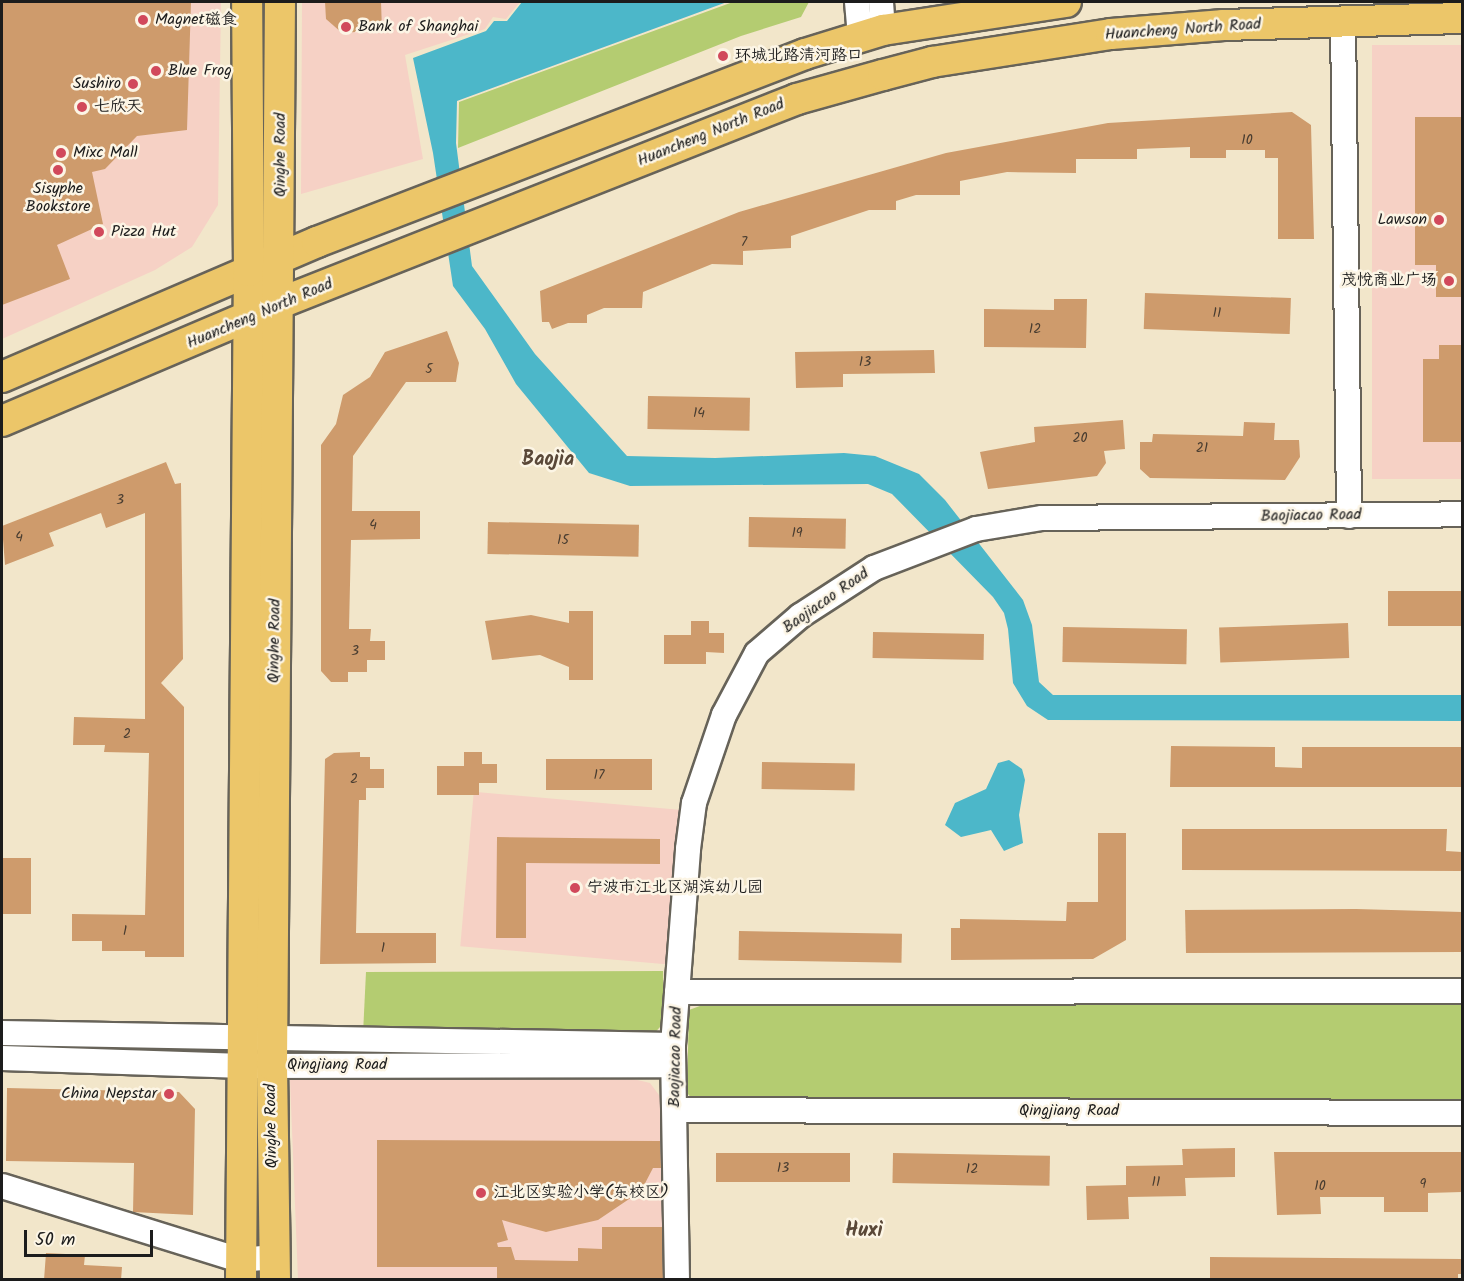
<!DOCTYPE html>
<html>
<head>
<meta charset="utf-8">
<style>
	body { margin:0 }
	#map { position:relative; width:1464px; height:1281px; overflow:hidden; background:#f2e6ca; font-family:Kalam,"LXGW WenKai TC",sans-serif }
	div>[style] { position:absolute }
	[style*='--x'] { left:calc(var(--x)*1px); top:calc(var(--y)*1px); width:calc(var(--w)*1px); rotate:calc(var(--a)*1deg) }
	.built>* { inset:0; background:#f6d1c5; transform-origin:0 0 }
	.green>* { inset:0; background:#b4cc71 }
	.water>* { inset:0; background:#4cb7c9 }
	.building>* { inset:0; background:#ce9b6c; transform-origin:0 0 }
	.roads { filter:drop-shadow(2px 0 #676359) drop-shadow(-2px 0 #676359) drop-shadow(0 2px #676359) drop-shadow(0 -2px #676359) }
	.minor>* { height:24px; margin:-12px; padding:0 12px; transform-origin:12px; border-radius:12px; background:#fff }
	.major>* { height:30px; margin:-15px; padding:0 15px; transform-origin:15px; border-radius:15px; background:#ecc669 }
	.dots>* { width:16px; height:16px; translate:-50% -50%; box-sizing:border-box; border:3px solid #fcf5e5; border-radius:50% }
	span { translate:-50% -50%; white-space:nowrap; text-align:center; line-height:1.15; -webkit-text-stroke:5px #fcf5e5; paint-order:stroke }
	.number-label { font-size:14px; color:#483c30 }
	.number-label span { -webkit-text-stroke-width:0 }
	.poi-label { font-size:16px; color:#1c1c1c }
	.left { translate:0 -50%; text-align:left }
	.right { translate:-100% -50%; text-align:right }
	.street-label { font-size:16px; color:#1c1c1c }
	.quarter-label { font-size:20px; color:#5a4838; font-weight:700 }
	.frame { position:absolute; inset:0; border:3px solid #1c1c1c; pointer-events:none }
	.scale { position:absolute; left:24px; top:1230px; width:129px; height:27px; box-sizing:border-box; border:3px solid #1c1c1c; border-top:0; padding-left:8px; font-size:18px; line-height:21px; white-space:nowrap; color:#1c1c1c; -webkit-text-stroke:4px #fcf5e5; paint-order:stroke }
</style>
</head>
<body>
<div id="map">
	<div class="built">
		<i style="clip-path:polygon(2px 2px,221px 2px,218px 205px,192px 247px,155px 270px,2px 339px)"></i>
		<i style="clip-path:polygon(302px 2px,520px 2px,506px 19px,493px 17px,485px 29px,405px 55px,423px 159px,301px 194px)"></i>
		<i style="left:1462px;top:45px;width:434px;height:90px;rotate:90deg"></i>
		<i style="left:682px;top:810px;width:155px;height:209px;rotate:95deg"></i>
		<i style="clip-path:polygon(625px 1077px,650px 1083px,668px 1107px,668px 1279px,298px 1279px,290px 1080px)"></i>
	</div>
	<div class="green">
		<i style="clip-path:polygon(733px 2px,809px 2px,801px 17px,741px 36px,458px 148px,459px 102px)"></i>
		<i style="clip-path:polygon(663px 971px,664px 1013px,660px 1027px,651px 1037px,363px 1034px,366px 972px)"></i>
		<i style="clip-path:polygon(1462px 999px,1462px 1104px,696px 1103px,687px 1093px,689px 1010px,708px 1003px)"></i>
	</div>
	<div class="water">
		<i style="clip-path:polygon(522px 2px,727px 2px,457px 101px,456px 143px,472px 266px,535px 354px,627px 456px,715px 458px,844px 453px,875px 456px,919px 474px,945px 500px,1023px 600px,1032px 625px,1039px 682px,1053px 695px,1462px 695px,1462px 721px,1048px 720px,1027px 706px,1013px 683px,1008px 629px,1004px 613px,993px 597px,892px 494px,868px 484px,630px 486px,589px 473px,516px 384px,485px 329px,453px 286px,433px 153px,413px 58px,486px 31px,494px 21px,507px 21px)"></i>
		<i style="clip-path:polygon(1009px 760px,1022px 769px,1025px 780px,1019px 815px,1023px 843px,1004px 851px,991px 830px,961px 837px,945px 825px,955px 803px,986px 789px,998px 763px)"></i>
	</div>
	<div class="building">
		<i style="clip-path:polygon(2px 2px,191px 2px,187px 130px,137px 136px,105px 169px,92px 172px,103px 224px,57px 245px,70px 279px,2px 305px)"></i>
		<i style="clip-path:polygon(325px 2px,381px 2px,382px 30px,342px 33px,326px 19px)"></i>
		<i style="clip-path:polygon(1292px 112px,1311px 125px,1314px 239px,1278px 239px,1278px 158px,1265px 158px,1265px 150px,1226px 150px,1226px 158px,1190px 158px,1190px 147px,1137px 149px,1137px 159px,1076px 159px,1076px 173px,1007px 172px,960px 181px,960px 195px,916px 195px,896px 201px,896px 210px,869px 210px,791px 236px,791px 248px,743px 251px,743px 265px,712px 264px,643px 292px,642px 308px,604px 308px,587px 315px,587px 323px,568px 323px,552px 329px,549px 322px,542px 322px,540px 291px,739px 212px,946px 153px,1108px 123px)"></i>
		<i style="clip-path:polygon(1415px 117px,1462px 117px,1462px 297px,1436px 297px,1436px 265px,1415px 265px)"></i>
		<i style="left:1145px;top:293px;width:146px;height:36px;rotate:2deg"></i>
		<i style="clip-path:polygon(1054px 299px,1087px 299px,1086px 348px,984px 347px,984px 309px,1054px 310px)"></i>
		<i style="clip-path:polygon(447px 331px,459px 363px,456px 382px,406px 382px,353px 456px,352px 511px,420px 511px,420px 539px,351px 540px,349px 629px,371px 629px,370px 641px,385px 641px,385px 660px,367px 660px,367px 672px,348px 672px,348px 682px,331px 682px,321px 671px,321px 445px,336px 424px,343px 395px,370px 377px,385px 352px)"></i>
		<i style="clip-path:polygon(1439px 345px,1462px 345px,1462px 442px,1423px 442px,1423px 359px,1439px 359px)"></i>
		<i style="clip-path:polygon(934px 350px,935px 373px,843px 374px,843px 387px,796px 388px,795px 352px)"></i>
		<i style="left:648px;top:396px;width:102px;height:33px;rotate:1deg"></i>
		<i style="clip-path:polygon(1123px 420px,1125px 449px,1104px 451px,1106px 463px,1097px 476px,988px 489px,980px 452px,1035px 442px,1034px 427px)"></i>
		<i style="clip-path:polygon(1244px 422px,1275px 423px,1274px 440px,1299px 440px,1300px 457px,1285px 480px,1150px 478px,1140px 469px,1140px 442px,1152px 442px,1153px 434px,1243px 436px)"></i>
		<i style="clip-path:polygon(166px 462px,175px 484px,181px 483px,183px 659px,161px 683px,184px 707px,184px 957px,145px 957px,145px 951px,102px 951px,102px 941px,72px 941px,72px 914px,145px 915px,149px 753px,104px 752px,105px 745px,73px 745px,74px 717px,145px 719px,145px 513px,106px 528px,101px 513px,49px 533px,54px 546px,5px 565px,2px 526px)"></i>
		<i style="left:749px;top:517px;width:97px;height:30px;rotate:1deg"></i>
		<i style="left:488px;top:522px;width:151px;height:32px;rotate:1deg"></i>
		<i style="left:1388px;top:591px;width:74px;height:35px"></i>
		<i style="clip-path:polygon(569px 611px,593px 611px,593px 680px,569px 680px,569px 667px,540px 655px,492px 660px,485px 621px,531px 615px,569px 623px)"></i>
		<i style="clip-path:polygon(691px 621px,709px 621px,709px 633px,724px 633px,724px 653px,706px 652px,706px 664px,664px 664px,664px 635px,691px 635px)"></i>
		<i style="left:1348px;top:623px;width:35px;height:129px;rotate:88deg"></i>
		<i style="left:1063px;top:627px;width:124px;height:35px;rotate:1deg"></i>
		<i style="left:873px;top:632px;width:111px;height:26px;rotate:1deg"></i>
		<i style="clip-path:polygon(1171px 746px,1275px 747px,1275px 767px,1302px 768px,1302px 747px,1462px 747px,1462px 787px,1170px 787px)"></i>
		<i style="clip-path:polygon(360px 752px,360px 757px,370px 757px,370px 769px,384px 769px,384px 788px,366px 788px,366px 800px,359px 800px,356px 933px,436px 933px,436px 963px,320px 964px,325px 759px,334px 753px)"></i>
		<i style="clip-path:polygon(464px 752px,482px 752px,482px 764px,497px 764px,497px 783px,479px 783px,479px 795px,437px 795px,437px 766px,464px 766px)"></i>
		<i style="left:546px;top:759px;width:106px;height:31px"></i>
		<i style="left:762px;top:762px;width:93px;height:27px;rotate:1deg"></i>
		<i style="clip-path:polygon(1182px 829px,1447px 829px,1446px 851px,1462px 852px,1462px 871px,1182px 870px)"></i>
		<i style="clip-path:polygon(1098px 833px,1126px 833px,1126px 940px,1093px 959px,951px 960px,951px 928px,960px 928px,960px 919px,1066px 921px,1067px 902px,1098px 902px)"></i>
		<i style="clip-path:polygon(497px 837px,660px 839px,660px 864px,526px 863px,526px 938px,496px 938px)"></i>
		<i style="left:2px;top:858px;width:29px;height:56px"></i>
		<i style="clip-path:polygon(1356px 909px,1462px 912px,1462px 952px,1186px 953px,1185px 910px)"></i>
		<i style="left:739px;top:931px;width:163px;height:29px;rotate:1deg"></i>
		<i style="clip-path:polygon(7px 1088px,179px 1092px,195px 1109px,193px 1215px,133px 1212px,134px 1163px,6px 1161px)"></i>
		<i style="clip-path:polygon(377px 1140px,660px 1141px,661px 1168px,653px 1168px,641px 1191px,598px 1220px,546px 1232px,502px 1220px,508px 1240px,497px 1243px,498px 1247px,511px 1247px,515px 1260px,578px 1261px,578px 1248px,602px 1249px,602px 1227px,662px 1227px,663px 1280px,497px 1280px,497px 1267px,377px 1267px)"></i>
		<i style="clip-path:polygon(1235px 1148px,1235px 1177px,1185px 1178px,1186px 1196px,1128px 1197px,1129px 1219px,1087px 1220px,1086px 1186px,1126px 1185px,1126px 1166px,1183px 1165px,1182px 1149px)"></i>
		<i style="clip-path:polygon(1274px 1152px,1462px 1152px,1462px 1192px,1428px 1193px,1428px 1212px,1384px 1212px,1384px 1197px,1320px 1197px,1321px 1214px,1277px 1215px)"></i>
		<i style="left:716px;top:1153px;width:134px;height:29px"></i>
		<i style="left:893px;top:1153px;width:157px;height:30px;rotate:1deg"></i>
		<i style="clip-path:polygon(46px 1253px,85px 1255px,84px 1265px,122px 1267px,121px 1280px,44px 1280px)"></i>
		<i style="clip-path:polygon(1210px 1257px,1462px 1259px,1462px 1274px,1458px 1274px,1458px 1280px,1210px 1280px)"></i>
	</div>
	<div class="roads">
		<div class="minor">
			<i style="--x:857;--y:2;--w:33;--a:85"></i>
			<i style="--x:881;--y:2;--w:28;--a:86"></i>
			<i style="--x:1343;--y:20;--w:496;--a:89.3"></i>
			<i style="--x:677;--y:992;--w:785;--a:-0.07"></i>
			<i style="--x:2;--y:1033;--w:671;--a:1.02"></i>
			<i style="--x:2;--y:1058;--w:242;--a:1.9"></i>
			<i style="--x:244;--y:1066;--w:429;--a:-0.1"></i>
			<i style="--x:675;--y:1110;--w:787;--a:0.22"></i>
			<i style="--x:2;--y:1186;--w:249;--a:17.3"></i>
			<i style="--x:240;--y:1260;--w:34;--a:-5"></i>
			<i style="--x:677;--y:1280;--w:235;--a:-91"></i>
			<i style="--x:673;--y:1045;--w:197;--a:-85.6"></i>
			<i style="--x:688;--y:849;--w:46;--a:-82.6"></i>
			<i style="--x:694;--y:803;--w:93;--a:-71.2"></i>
			<i style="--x:724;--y:715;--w:70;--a:-62"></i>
			<i style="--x:757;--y:653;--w:57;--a:-40.7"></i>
			<i style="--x:800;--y:616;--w:88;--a:-33"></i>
			<i style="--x:874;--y:568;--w:109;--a:-20.9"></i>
			<i style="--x:976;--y:529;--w:67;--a:-9.5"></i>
			<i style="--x:1042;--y:518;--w:420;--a:-0.5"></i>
		</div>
		<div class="major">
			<i style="--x:2;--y:377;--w:343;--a:-23.2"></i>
			<i style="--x:317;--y:242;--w:523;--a:-21.07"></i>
			<i style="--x:805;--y:54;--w:82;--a:-17.1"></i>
			<i style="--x:883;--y:30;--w:185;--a:-8.7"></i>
			<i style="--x:2;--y:421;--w:302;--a:-23"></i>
			<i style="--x:280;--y:303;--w:556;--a:-21.53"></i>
			<i style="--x:797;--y:99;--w:89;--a:-15.6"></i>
			<i style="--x:883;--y:75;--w:51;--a:-14.9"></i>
			<i style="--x:932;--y:62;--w:181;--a:-8.9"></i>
			<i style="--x:1111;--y:34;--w:113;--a:-4.6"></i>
			<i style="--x:1224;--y:25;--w:238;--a:-1.7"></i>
			<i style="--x:241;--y:1280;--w:1009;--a:-89.55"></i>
			<i style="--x:249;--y:271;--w:269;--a:-90.4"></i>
			<i style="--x:275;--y:1280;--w:215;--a:-90.8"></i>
			<i style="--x:272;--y:1065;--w:1063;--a:-89.57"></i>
		</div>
	</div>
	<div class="dots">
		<i style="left:143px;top:20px;background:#d1495b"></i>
		<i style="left:346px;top:27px;background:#d1495b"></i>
		<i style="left:723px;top:56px;background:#d1495b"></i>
		<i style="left:156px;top:71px;background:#d1495b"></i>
		<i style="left:133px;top:84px;background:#d1495b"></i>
		<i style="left:82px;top:107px;background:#d1495b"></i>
		<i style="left:61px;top:153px;background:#d1495b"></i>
		<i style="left:58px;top:170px;background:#d1495b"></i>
		<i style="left:1439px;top:220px;background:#d1495b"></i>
		<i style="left:99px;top:232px;background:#d1495b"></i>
		<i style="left:1449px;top:281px;background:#d1495b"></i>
		<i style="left:575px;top:888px;background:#d1495b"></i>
		<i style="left:169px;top:1094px;background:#d1495b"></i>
		<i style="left:481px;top:1193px;background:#d1495b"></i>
	</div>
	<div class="number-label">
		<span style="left:1247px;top:140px">10</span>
		<span style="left:744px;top:242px">7</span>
		<span style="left:1217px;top:313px">11</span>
		<span style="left:1035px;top:329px">12</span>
		<span style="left:865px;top:362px">13</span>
		<span style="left:429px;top:369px">5</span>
		<span style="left:699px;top:413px">14</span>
		<span style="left:1080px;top:438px">20</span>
		<span style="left:1202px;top:448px">21</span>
		<span style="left:120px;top:500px">3</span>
		<span style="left:373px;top:525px">4</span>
		<span style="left:797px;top:533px">19</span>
		<span style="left:19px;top:537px">4</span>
		<span style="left:563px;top:540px">15</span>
		<span style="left:355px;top:651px">3</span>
		<span style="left:127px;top:734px">2</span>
		<span style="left:599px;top:775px">17</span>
		<span style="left:354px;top:779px">2</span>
		<span style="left:125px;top:931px">1</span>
		<span style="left:383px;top:948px">1</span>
		<span style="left:783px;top:1168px">13</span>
		<span style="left:972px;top:1169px">12</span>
		<span style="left:1156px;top:1182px">11</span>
		<span style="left:1423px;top:1184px">9</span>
		<span style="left:1320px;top:1186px">10</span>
	</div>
	<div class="poi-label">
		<span class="left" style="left:155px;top:20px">Magnet磁食</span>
		<span class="left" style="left:358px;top:27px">Bank of Shanghai</span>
		<span class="left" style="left:735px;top:56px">环城北路清河路口</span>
		<span class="left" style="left:168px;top:71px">Blue Frog</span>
		<span class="right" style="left:121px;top:84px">Sushiro</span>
		<span class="left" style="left:94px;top:107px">七欣天</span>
		<span class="left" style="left:73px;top:153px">Mixc Mall</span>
		<span style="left:58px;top:198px">Sisyphe<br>Bookstore</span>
		<span class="right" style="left:1427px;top:220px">Lawson</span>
		<span class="left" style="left:111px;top:232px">Pizza Hut</span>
		<span class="right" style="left:1437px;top:281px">茂悦商业广场</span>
		<span class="left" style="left:587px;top:888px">宁波市江北区湖滨幼儿园</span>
		<span class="right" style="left:157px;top:1094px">China Nepstar</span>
		<span class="left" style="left:493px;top:1193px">江北区实验小学(东校区)</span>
	</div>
	<div class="street-label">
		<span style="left:1183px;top:30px;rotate:-4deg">Huancheng North Road</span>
		<span style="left:711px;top:133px;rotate:-22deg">Huancheng North Road</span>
		<span style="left:281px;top:155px;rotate:-90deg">Qinghe Road</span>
		<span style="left:260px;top:314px;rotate:-23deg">Huancheng North Road</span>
		<span style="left:1311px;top:516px;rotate:-1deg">Baojiacao Road</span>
		<span style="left:826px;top:601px;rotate:-35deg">Baojiacao Road</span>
		<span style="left:275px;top:641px;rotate:-89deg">Qinghe Road</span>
		<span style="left:676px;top:1057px;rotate:-89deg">Baojiacao Road</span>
		<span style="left:337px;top:1065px">Qingjiang Road</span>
		<span style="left:1069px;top:1111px">Qingjiang Road</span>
		<span style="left:272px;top:1126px;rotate:-91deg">Qinghe Road</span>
	</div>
	<div class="quarter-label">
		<span style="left:548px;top:460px">Baojia</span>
		<span style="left:864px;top:1231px">Huxi</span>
	</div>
	<div class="frame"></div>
	<div class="scale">50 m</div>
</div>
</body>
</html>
